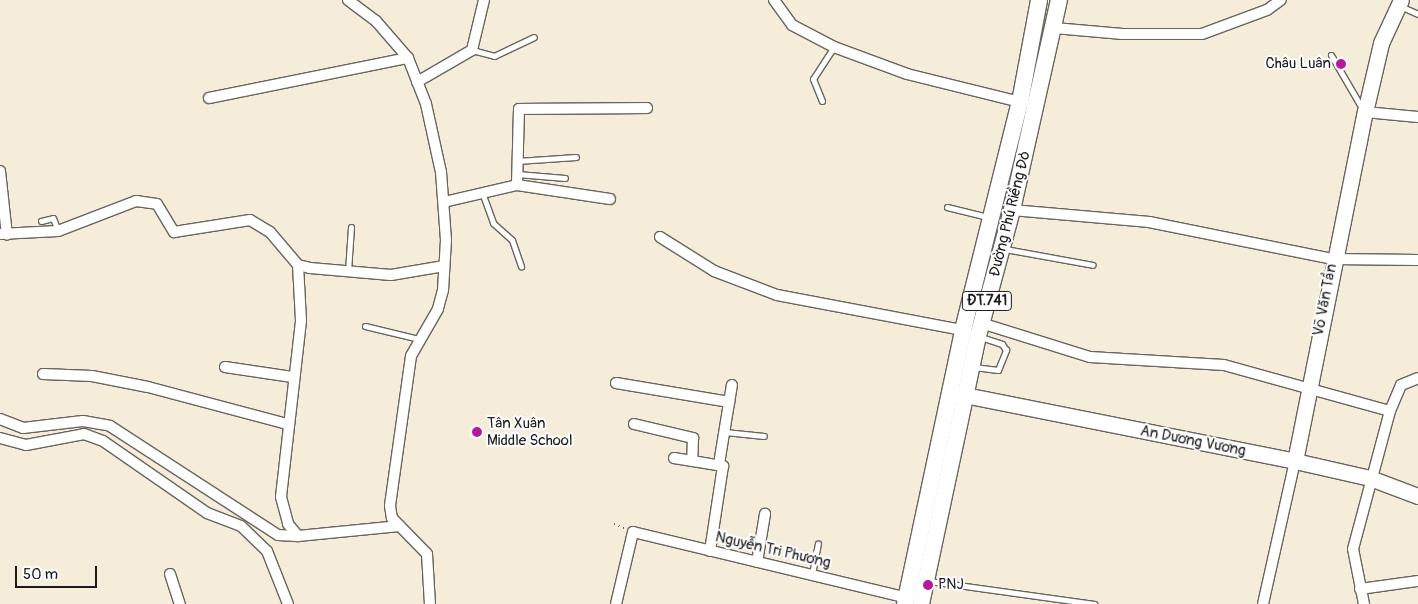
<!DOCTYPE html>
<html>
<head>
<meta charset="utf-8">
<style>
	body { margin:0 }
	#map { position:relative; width:1418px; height:604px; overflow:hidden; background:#f5ecd9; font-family:Pangolin,sans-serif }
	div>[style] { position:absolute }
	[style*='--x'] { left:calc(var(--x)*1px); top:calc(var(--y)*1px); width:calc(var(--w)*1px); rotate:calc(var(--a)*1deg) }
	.path>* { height:2px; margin-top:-1px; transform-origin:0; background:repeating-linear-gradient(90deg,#68655e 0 1px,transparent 0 5px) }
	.roads { filter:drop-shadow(1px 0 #68655e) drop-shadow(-1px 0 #68655e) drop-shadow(0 1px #68655e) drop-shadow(0 -1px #68655e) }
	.lane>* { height:5px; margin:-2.5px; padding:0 2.5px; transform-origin:2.5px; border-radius:2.5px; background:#fff }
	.street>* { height:10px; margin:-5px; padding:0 5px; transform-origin:5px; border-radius:5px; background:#fff }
	.secondary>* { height:15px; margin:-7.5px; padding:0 7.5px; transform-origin:7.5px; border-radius:7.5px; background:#fff }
	.primary>* { height:16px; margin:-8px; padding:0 8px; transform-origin:8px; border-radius:8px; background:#fff }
	.dots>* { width:14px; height:14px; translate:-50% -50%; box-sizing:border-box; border:2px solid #fff; border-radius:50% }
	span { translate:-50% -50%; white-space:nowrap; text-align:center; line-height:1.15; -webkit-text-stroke:4px #fff; paint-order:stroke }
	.shield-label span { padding:1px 4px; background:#fff; border:1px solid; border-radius:4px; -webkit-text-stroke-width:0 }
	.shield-label { font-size:14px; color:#1c1c1c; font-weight:700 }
	.poi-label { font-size:15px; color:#1c1c1c }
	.right { translate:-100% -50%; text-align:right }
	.left { translate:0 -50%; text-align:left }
	.street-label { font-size:15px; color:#1c1c1c }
	.scale { position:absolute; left:15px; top:566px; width:82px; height:22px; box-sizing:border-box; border:2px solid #1c1c1c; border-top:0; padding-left:6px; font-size:15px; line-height:18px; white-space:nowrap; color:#1c1c1c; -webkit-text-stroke:4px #fff; paint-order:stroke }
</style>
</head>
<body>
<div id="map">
	<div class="path">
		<i style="--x:614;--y:524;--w:11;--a:22"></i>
	</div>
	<div class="roads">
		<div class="lane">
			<i style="--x:1400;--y:6;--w:20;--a:24"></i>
			<i style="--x:472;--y:50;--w:23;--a:15"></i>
			<i style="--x:494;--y:56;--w:44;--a:-25.4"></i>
			<i style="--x:1331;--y:55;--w:61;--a:59.7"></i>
			<i style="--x:822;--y:101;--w:24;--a:-112"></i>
			<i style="--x:813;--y:79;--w:38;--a:-57"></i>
			<i style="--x:517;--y:161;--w:59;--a:-3.9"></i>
			<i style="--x:517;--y:174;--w:48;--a:4.8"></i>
			<i style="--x:483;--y:195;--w:30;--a:70"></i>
			<i style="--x:493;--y:223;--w:25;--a:42"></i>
			<i style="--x:512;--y:240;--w:28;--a:71"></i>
			<i style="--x:947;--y:207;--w:42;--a:13.7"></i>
			<i style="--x:41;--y:221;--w:12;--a:-14"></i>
			<i style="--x:53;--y:218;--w:14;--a:69"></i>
			<i style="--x:1005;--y:249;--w:89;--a:10.3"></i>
			<i style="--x:348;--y:271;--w:44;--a:-86.1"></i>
			<i style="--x:365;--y:326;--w:56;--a:13.5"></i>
			<i style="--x:974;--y:367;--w:24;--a:7"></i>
			<i style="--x:998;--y:370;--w:22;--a:-68"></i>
			<i style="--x:1006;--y:350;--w:7;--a:-124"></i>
			<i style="--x:1002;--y:344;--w:22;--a:-162"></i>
			<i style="--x:725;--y:432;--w:39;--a:6"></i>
			<i style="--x:812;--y:574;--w:31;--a:-79"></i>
			<i style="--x:929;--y:581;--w:167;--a:7.9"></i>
		</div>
		<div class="street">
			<i style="--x:348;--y:0;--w:35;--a:37"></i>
			<i style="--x:376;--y:21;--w:49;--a:49.1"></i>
			<i style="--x:408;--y:58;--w:49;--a:68.6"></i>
			<i style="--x:426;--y:104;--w:70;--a:77.6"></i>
			<i style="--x:441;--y:172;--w:68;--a:85.8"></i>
			<i style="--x:446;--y:240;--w:50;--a:93.4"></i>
			<i style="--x:443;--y:290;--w:20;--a:105"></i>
			<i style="--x:438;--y:309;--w:54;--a:119.9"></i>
			<i style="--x:411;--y:356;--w:151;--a:98"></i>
			<i style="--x:390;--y:506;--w:12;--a:81"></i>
			<i style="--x:392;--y:518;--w:50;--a:45.8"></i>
			<i style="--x:427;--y:554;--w:50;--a:86.6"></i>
			<i style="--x:774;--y:0;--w:31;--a:54"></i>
			<i style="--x:792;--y:25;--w:47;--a:27.6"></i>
			<i style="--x:834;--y:47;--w:78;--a:20.3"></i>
			<i style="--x:907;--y:74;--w:116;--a:13.9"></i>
			<i style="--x:1054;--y:28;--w:69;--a:5"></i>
			<i style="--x:1123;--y:34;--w:79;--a:0"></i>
			<i style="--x:1202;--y:34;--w:69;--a:-20.3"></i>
			<i style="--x:1267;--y:10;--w:17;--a:-36"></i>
			<i style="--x:417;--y:82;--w:64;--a:-30.2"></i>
			<i style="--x:472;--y:50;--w:51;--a:-76.5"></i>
			<i style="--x:209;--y:98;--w:203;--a:-11.4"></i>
			<i style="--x:1365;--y:112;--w:53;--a:5.4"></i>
			<i style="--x:0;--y:171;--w:64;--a:83.8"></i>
			<i style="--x:517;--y:185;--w:76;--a:-88.5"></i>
			<i style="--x:519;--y:109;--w:128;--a:-0.4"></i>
			<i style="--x:444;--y:202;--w:75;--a:-13.1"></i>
			<i style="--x:517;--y:185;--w:94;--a:8.6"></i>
			<i style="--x:1012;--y:210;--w:138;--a:5"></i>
			<i style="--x:1149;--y:222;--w:188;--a:11.4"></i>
			<i style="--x:1333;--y:259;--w:85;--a:0.7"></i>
			<i style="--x:0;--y:234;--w:58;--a:-3"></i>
			<i style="--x:58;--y:231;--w:84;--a:-21"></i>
			<i style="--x:136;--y:201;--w:21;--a:8"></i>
			<i style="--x:157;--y:204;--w:33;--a:59"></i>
			<i style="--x:174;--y:232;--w:77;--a:-9"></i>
			<i style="--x:250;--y:220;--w:23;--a:31"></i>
			<i style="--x:270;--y:232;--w:43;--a:49.7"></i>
			<i style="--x:298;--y:265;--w:12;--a:14"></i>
			<i style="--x:310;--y:268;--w:81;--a:4.9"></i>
			<i style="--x:391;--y:275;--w:54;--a:-9.6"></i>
			<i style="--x:660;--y:237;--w:64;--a:32.2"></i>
			<i style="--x:714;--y:271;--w:67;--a:20.9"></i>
			<i style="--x:777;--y:295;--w:189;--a:10.7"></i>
			<i style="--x:298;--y:265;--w:56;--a:86.9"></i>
			<i style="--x:301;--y:321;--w:177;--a:96.5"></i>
			<i style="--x:281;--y:497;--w:28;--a:75"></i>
			<i style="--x:288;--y:524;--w:16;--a:50"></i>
			<i style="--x:298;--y:536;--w:102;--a:-5.6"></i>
			<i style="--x:981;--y:323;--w:114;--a:17.3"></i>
			<i style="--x:1090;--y:357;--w:134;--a:3.4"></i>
			<i style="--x:1224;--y:365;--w:172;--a:15.5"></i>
			<i style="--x:225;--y:367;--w:68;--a:8.5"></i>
			<i style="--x:43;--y:374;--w:49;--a:2.3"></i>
			<i style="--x:92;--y:376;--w:57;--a:11.1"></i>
			<i style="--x:148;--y:387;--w:144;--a:14.9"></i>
			<i style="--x:616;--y:383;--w:115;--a:9.5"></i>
			<i style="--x:0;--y:419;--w:25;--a:21"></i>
			<i style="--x:23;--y:428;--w:60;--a:-6.7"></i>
			<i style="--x:83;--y:421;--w:27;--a:10"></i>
			<i style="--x:110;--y:426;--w:200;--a:33"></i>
			<i style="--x:278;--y:535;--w:19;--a:3"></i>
			<i style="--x:634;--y:424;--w:61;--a:13.3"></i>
			<i style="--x:693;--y:438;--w:23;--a:92"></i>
			<i style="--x:0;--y:438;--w:27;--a:15"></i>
			<i style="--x:26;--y:445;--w:59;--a:-10.7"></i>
			<i style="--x:84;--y:434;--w:20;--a:20"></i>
			<i style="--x:103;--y:441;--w:126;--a:34.7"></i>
			<i style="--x:207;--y:513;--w:36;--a:21"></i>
			<i style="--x:241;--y:526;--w:36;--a:44"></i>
			<i style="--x:267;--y:551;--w:57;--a:68.4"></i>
			<i style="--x:674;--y:458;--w:50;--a:9.3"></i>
			<i style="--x:723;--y:466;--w:86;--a:98.7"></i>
			<i style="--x:719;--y:464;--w:80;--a:-80.7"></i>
			<i style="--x:757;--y:562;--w:49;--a:-80.5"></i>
			<i style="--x:170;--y:574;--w:32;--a:72"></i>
			<i style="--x:1360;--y:589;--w:59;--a:-7.9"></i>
			<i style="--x:616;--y:604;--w:74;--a:-76.7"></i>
			<i style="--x:633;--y:532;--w:282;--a:13.5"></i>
			<i style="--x:1263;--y:604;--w:147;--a:-77.4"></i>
			<i style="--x:1364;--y:604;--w:56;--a:-101.3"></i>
			<i style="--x:1353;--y:549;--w:143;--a:-75"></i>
			<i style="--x:1390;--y:411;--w:28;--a:-67"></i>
			<i style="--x:1401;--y:385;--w:18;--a:-22"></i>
		</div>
		<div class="secondary">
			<i style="--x:955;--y:393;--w:347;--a:11.3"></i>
			<i style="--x:1295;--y:461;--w:77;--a:12.8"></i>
			<i style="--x:1370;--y:478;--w:51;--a:20.6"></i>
			<i style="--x:1295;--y:461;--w:356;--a:-78.7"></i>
			<i style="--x:1365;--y:112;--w:71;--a:-76.9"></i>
			<i style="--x:1381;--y:43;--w:47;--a:-65.1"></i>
		</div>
		<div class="primary">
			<i style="--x:905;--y:604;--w:280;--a:-78"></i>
			<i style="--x:963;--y:330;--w:235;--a:-76"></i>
			<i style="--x:1020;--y:102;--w:104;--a:-79.4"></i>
			<i style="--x:921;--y:604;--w:274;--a:-78"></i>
			<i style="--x:978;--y:336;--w:131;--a:-74.9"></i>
			<i style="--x:1012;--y:210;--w:215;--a:-77.4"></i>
		</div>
	</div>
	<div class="dots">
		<i style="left:1341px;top:64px;background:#b5179e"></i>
		<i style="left:477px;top:432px;background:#b5179e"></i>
		<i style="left:928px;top:585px;background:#b5179e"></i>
	</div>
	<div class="shield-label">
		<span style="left:987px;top:301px">ĐT.741</span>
	</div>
	<div class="poi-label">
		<span class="right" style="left:1331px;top:64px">Châu Luân</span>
		<span class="left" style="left:487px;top:432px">Tân Xuân<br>Middle School</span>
		<span class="left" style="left:938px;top:585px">PNJ</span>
	</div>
	<div class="street-label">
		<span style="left:1010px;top:214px;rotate:-76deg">Đường Phú Riềng Đỏ</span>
		<span style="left:1325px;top:300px;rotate:-79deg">Võ Văn Tần</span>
		<span style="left:1193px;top:441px;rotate:11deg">An Dương Vương</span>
		<span style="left:773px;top:550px;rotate:13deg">Nguyễn Tri Phương</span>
	</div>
	<div class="scale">50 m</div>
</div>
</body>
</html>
